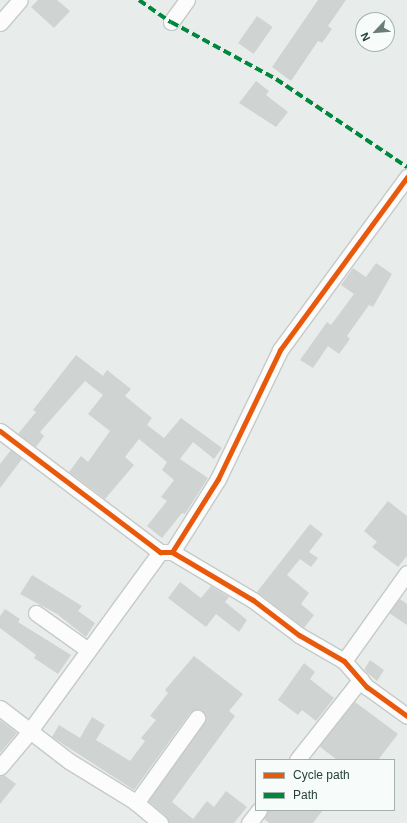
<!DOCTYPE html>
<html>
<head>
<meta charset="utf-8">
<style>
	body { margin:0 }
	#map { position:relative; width:407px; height:823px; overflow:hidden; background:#e8edeb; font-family:Arial,sans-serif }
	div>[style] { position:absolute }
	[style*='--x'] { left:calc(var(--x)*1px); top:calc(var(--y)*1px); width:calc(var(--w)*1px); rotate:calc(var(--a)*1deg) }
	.building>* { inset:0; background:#cfd4d2; transform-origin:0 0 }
	.roads { filter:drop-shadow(1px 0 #c5cac8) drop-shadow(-1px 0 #c5cac8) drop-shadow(0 1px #c5cac8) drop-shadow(0 -1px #c5cac8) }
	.minor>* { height:15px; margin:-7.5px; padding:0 7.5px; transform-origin:7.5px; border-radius:7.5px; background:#fcfcfc }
	.quiet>* { height:4px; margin-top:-2px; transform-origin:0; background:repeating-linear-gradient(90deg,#00873e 0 8px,transparent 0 12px) }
	.cycleway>* { height:5px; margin:-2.5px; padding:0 2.5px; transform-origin:2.5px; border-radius:2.5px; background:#e8590c }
	span { translate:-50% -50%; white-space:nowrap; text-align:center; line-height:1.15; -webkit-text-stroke:3.5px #f7fbf9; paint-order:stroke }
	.legend { position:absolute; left:255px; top:759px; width:140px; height:52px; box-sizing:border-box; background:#f7fbf9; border:1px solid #a3b1ad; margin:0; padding:5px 7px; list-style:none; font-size:12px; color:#24423a }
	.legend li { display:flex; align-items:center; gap:8px; height:20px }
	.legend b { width:20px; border:1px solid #a3b1ad }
	.north { position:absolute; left:355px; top:12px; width:40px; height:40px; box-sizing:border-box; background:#f7fbf9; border:1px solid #a3b1ad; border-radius:50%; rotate:244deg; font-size:11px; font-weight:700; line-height:16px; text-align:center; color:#24423a }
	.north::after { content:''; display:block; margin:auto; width:14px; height:18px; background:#697e78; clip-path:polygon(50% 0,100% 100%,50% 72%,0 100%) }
</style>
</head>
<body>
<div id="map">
	<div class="building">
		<i style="clip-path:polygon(38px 0,57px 0,70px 11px,54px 28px,31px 7px)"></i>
		<i style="clip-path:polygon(318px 0,346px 0,328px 26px,332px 29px,322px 43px,318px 41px,291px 81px,272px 67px)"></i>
		<i style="left:257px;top:16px;width:19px;height:33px;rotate:35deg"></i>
		<i style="clip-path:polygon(256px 81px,269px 91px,266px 95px,288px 112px,276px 127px,239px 103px)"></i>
		<i style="clip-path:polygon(376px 263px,392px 274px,373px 307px,369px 305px,347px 336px,350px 339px,339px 354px,328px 346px,313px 368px,300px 360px,327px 322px,331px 325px,354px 294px,341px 285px,353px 268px,366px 277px)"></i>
		<i style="clip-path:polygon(76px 355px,103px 376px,107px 370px,131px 389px,125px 396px,152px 418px,147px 425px,164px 438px,181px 418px,222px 448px,214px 459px,193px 442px,180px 459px,208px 478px,185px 514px,182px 513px,162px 538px,147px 526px,167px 501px,161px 497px,174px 480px,162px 470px,167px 462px,139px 439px,125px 457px,134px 465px,105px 499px,69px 472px,81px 456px,88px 462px,110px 431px,88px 414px,103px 395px,85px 381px,40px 432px,44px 436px,36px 447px,18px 434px,36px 412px,33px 410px)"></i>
		<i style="clip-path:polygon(11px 450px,22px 459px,0 488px,0 464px)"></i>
		<i style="clip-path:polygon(388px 501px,407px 516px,407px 556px,398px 567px,372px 547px,377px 542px,364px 531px)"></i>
		<i style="clip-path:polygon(310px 524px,323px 534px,309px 552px,318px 558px,311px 567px,300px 559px,287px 575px,309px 593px,301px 604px,314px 615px,304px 628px,257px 592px)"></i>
		<i style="clip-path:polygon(32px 575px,82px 606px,78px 611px,95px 623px,86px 637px,57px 614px,20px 594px)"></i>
		<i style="clip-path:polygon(180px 582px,201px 598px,211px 586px,229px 597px,225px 602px,247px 620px,239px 632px,216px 614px,206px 627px,168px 598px)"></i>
		<i style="clip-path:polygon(400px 599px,407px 604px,407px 625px,389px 613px)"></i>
		<i style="clip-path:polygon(5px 609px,20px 619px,18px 622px,71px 655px,58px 674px,34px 658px,36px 655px,0 628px,0 616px)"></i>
		<i style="clip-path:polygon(194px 656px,243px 694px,229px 711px,235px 716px,172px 802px,193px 819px,207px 801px,214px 807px,226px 791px,247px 807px,234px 823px,169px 823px,166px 816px,148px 801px,204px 723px,205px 715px,202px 710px,190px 713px,134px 790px,52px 737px,59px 725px,80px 738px,92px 717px,105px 725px,96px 740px,130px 761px,145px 741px,141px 738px,156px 720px,150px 716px,168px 693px,165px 690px)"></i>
		<i style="clip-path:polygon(370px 660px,384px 670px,377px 681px,364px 670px)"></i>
		<i style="clip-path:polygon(304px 663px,315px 672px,310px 679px,334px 698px,316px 721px,302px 710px,298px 715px,278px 700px)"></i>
		<i style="clip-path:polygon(355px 702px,398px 734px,378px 760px,337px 760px,319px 746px)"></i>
		<i style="clip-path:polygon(0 720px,17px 733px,0 753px)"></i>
		<i style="clip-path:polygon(4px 775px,16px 784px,0 804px,0 776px)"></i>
		<i style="clip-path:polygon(268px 810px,323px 810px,313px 823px,269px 823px,264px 819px)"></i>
	</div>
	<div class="roads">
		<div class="minor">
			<i style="--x:171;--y:22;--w:27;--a:-54"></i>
			<i style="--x:0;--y:23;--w:30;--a:-49"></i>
			<i style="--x:0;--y:431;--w:201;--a:37.1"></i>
			<i style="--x:160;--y:552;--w:12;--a:0"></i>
			<i style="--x:172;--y:552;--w:94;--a:30.7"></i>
			<i style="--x:253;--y:600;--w:58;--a:37.3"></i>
			<i style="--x:299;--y:635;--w:52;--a:30"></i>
			<i style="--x:344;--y:661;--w:35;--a:49"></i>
			<i style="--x:367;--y:687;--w:49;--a:35.9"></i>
			<i style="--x:172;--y:552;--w:86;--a:-57.8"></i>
			<i style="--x:218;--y:479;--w:143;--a:-64.3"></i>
			<i style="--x:280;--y:350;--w:215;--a:-53.7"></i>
			<i style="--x:36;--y:613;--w:64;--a:35.4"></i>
			<i style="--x:344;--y:661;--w:108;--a:-54.4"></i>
			<i style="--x:0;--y:708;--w:87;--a:37.5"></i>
			<i style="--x:69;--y:761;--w:76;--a:31.6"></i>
			<i style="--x:134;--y:801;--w:34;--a:40"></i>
			<i style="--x:297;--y:760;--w:103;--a:-51.7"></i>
			<i style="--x:0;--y:767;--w:40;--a:-50"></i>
			<i style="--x:26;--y:736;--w:228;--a:-53.9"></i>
			<i style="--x:136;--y:803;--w:105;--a:-54.3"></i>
			<i style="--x:249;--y:823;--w:16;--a:-52"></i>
		</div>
	</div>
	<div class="quiet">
		<i style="--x:139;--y:0;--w:39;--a:35"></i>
		<i style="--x:171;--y:22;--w:119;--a:28.5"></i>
		<i style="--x:276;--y:79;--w:158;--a:33.9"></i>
	</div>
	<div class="cycleway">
		<i style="--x:0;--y:431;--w:201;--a:37.1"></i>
		<i style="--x:160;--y:552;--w:12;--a:0"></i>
		<i style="--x:172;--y:552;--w:94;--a:30.7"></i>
		<i style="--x:253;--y:600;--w:58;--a:37.3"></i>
		<i style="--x:299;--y:635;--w:52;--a:30"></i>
		<i style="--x:344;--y:661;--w:35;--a:49"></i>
		<i style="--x:367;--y:687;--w:49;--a:35.9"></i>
		<i style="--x:172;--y:552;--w:86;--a:-57.8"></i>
		<i style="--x:218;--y:479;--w:143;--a:-64.3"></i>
		<i style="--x:280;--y:350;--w:215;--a:-53.7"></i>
	</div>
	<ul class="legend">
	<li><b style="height:5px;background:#e8590c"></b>Cycle path</li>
	<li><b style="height:5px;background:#00873e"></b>Path</li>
	</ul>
	<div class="north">N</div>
</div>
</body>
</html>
